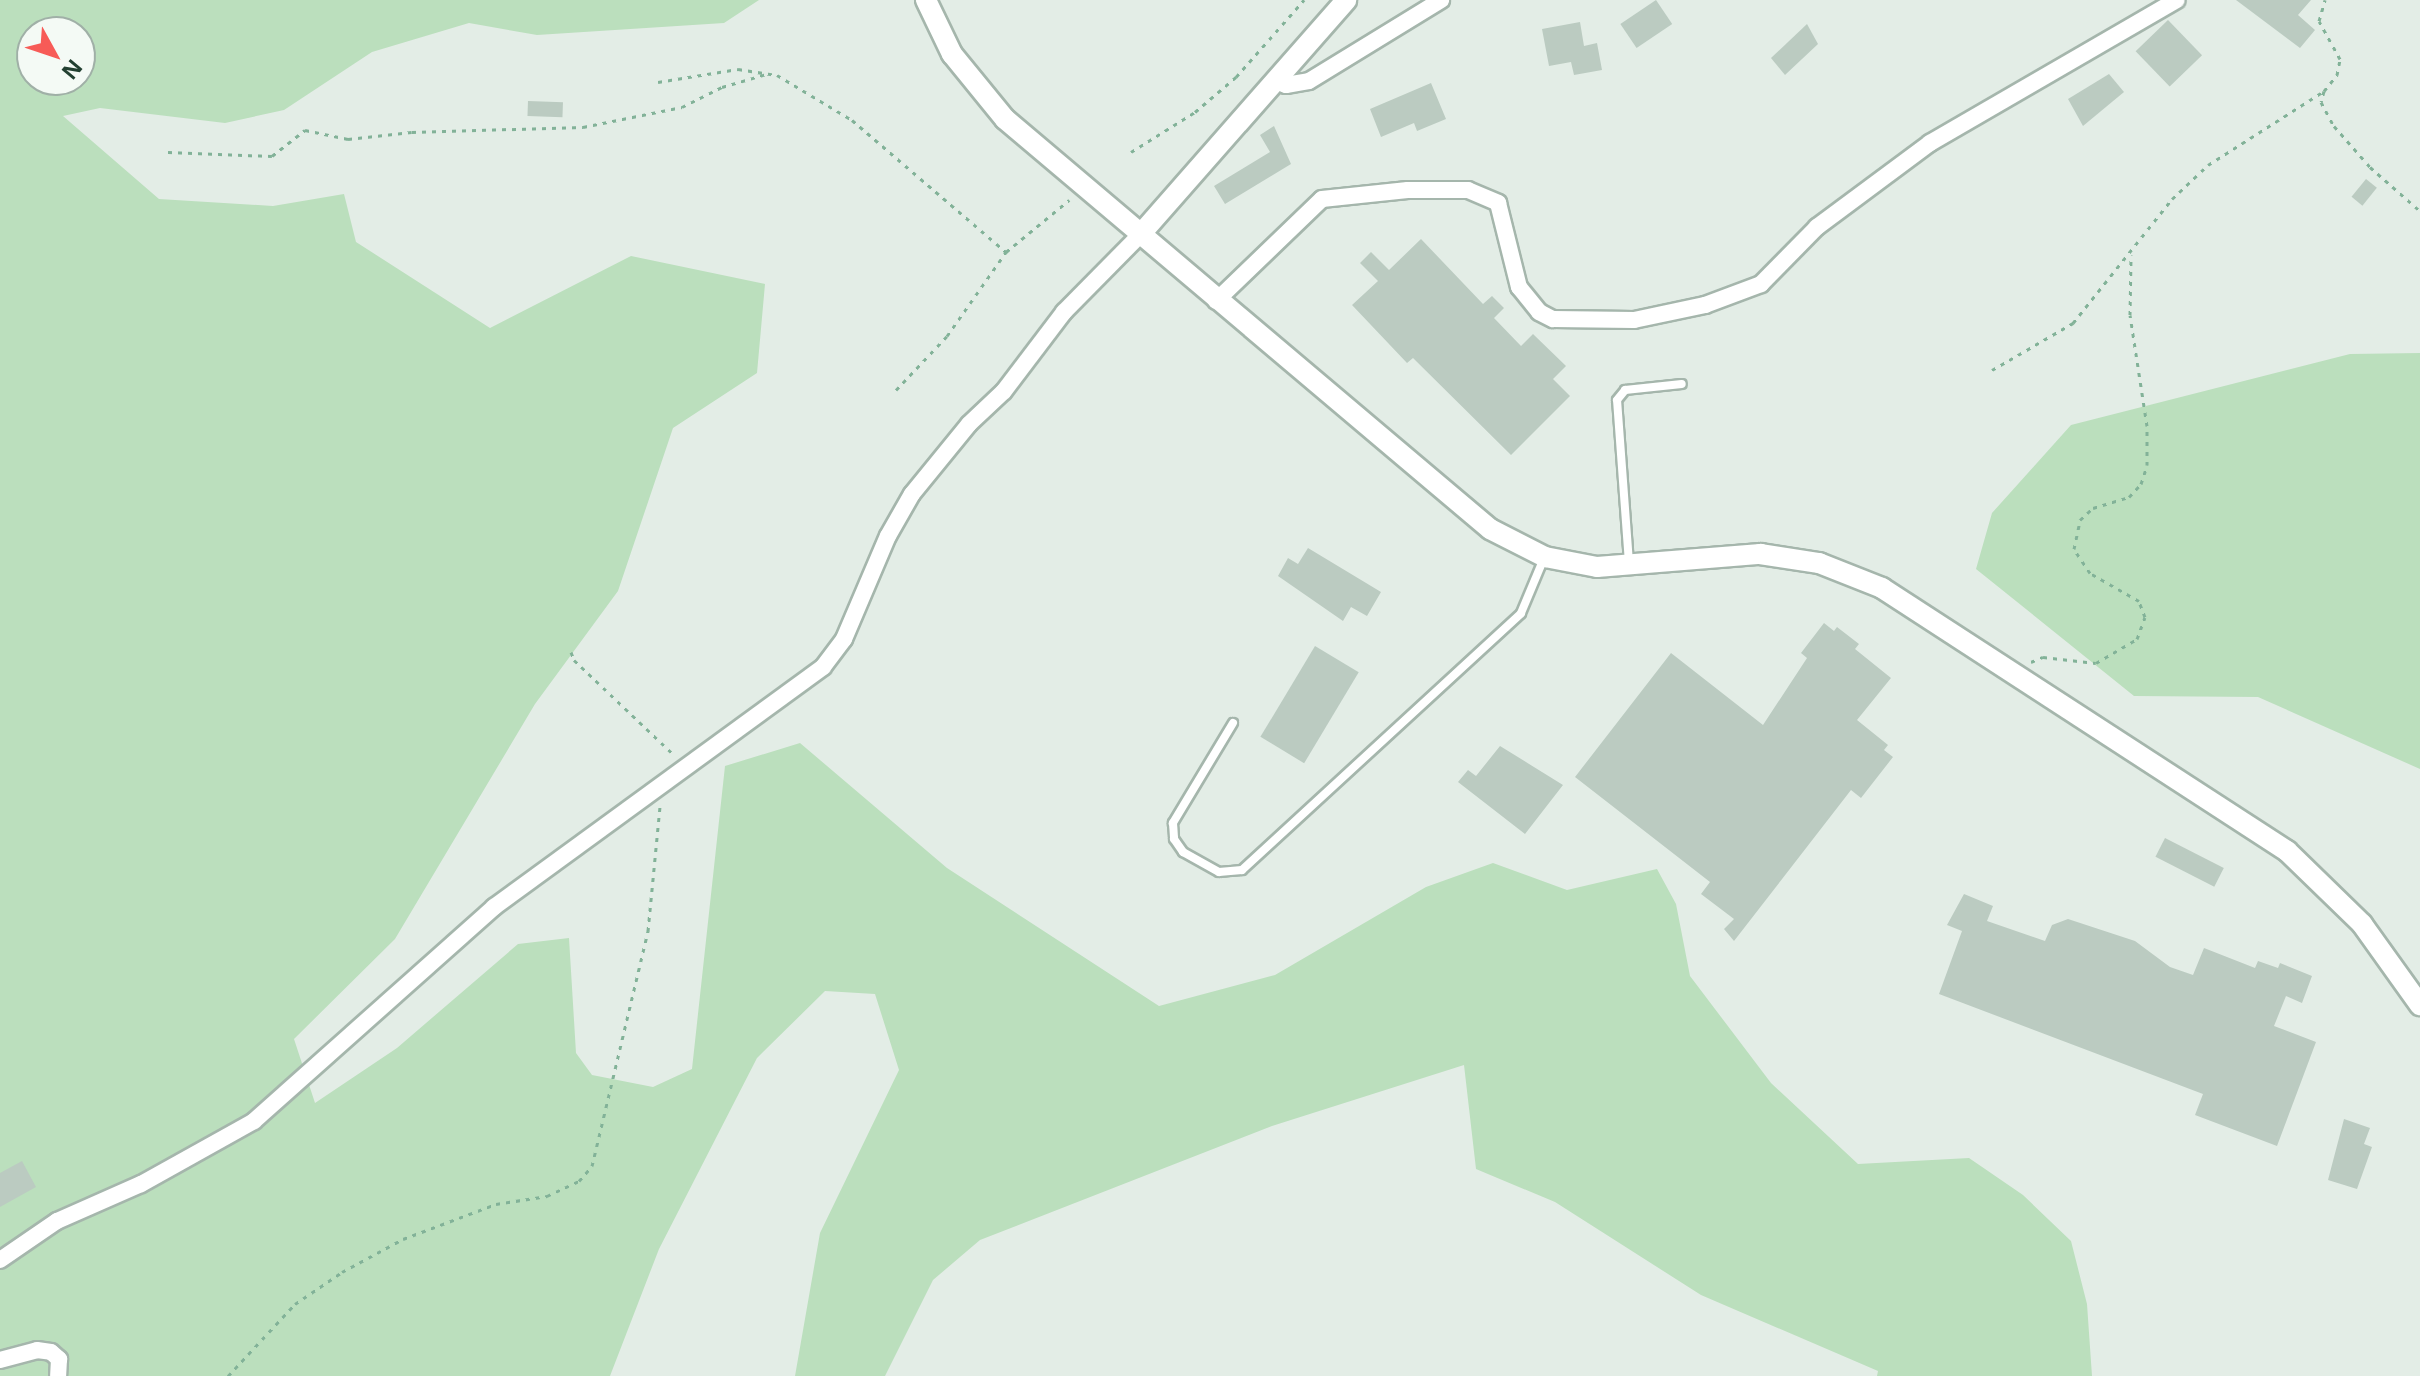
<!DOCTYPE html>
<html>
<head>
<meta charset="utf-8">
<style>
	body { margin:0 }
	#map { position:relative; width:2420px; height:1376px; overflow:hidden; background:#e3ede6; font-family:"Noto Sans",sans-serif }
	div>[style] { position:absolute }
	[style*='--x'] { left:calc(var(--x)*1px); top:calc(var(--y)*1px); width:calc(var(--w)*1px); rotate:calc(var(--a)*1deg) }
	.green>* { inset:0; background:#bbdfbd }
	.building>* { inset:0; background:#bbcbc1; transform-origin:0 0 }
	.path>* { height:3px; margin-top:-1.5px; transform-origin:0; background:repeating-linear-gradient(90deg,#82b298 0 4px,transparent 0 10px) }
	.roads { filter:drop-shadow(2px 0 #a5b6ac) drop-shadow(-2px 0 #a5b6ac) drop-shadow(0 2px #a5b6ac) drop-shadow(0 -2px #a5b6ac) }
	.service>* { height:8px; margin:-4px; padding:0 4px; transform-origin:4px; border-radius:4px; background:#fff }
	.minor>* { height:16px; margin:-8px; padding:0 8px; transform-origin:8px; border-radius:8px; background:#fff }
	.tertiary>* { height:20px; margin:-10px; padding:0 10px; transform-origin:10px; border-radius:10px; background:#fff }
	span { translate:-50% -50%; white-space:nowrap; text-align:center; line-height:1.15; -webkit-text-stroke:8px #f4faf5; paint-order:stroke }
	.north { position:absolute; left:16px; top:16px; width:80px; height:80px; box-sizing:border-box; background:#f4faf5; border:2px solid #a0b0a7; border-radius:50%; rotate:130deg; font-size:22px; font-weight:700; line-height:32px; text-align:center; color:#224031 }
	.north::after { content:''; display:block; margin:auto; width:28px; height:36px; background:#f75b57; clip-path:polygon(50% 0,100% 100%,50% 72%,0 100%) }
</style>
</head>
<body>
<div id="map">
	<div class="green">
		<i style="clip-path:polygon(evenodd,0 0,759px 0,724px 23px,537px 35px,469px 23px,372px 52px,284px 110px,225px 123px,100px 108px,63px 116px,159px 199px,273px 206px,344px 194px,356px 242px,490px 328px,631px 256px,765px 284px,757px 373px,673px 428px,618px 591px,535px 704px,395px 939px,294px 1039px,315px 1103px,397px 1048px,518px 944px,569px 938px,576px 1053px,592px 1075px,653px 1087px,692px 1069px,725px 766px,800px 743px,947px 868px,1159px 1006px,1275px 975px,1426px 887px,1493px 863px,1567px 890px,1657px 869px,1676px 904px,1690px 976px,1771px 1083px,1858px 1164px,1969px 1158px,2023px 1195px,2071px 1241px,2087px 1304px,2092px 1376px,1877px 1376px,1878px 1371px,1701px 1295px,1555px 1202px,1476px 1169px,1464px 1065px,1272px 1126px,980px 1240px,933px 1280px,885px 1376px,795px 1376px,820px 1233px,899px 1070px,875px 994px,825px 991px,757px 1058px,659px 1249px,610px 1376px,0 1376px,0 0,32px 32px,80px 32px,80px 80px,32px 80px,32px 32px)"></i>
		<i style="clip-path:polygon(2420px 353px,2420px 769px,2258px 697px,2134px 696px,1976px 569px,1992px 513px,2071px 425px,2350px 354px)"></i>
	</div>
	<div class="building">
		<i style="left:1656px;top:0;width:29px;height:43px;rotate:56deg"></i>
		<i style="clip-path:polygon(2236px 0,2311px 0,2298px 15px,2315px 30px,2300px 48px)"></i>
		<i style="left:2168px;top:20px;width:49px;height:45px;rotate:46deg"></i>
		<i style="clip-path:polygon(1580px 22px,1584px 46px,1597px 43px,1602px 70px,1574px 75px,1571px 62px,1549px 66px,1542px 29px)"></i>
		<i style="clip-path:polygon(1807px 24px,1818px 44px,1785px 75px,1771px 58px)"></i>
		<i style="clip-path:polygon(2109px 74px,2124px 92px,2083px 126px,2068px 99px)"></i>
		<i style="clip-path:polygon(1431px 83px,1446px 119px,1417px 131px,1414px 123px,1381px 137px,1370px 109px)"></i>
		<i style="left:528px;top:101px;width:35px;height:15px;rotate:2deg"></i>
		<i style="clip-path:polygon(1274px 126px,1291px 164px,1225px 204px,1214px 186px,1270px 152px,1260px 135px)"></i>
		<i style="left:2366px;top:179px;width:14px;height:23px;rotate:39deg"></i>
		<i style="clip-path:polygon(1421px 239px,1483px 304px,1492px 296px,1504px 308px,1494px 318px,1521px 346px,1533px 334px,1566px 366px,1553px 379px,1570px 396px,1511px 455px,1413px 358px,1407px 363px,1352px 305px,1378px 281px,1360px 263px,1371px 252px,1389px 270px)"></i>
		<i style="clip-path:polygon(1308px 548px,1381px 592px,1367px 616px,1351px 607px,1343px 621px,1278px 576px,1288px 558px,1298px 564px)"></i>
		<i style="clip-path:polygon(1824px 623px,1834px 631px,1837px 627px,1859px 644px,1855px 649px,1891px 678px,1857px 720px,1888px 745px,1884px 750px,1893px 757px,1861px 798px,1851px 790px,1734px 941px,1724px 929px,1734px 919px,1701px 894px,1710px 882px,1575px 777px,1671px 653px,1763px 725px,1807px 658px,1801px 653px)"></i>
		<i style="left:1315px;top:646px;width:51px;height:106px;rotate:31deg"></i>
		<i style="clip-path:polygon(1500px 746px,1563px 785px,1525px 834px,1458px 782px,1468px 770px,1476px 776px)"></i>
		<i style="left:2165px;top:838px;width:66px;height:21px;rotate:27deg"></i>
		<i style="clip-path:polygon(1964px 894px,1993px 906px,1987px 921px,2045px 941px,2052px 925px,2068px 919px,2135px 941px,2170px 967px,2193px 975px,2204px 948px,2255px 968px,2258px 961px,2278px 968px,2280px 963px,2312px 976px,2302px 1003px,2286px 996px,2274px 1026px,2316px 1042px,2277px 1146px,2195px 1115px,2203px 1094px,1939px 994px,1962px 931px,1947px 925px)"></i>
		<i style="clip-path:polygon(2344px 1119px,2370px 1128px,2364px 1144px,2372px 1147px,2357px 1189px,2328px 1180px)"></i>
		<i style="clip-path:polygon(22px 1161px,36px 1187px,0 1207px,0 1173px)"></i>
	</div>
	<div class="path">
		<i style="--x:658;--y:82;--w:81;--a:-9.2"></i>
		<i style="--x:738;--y:69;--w:39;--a:9"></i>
		<i style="--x:777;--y:75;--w:87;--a:31"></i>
		<i style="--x:852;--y:120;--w:203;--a:40.6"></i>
		<i style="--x:2324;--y:91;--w:11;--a:105"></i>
		<i style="--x:2321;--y:102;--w:27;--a:62"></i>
		<i style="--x:2334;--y:126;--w:55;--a:48.7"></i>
		<i style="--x:2370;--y:167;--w:67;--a:41.3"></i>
		<i style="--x:168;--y:152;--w:104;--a:2.2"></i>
		<i style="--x:272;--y:156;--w:42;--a:-38.2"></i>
		<i style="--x:305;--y:130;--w:44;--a:11.8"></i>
		<i style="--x:348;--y:139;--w:64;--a:-6.2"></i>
		<i style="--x:412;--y:132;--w:171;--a:-1.7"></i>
		<i style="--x:583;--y:127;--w:101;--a:-11.4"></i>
		<i style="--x:682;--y:107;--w:45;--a:-26.6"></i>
		<i style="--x:722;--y:87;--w:50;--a:-16.3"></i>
		<i style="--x:1131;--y:152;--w:75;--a:-32"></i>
		<i style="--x:1195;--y:112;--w:54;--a:-40.5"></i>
		<i style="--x:1236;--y:77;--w:103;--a:-48.6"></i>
		<i style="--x:1992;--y:370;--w:94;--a:-30.1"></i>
		<i style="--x:2073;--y:323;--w:159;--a:-51.4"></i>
		<i style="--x:2172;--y:199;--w:50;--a:-43.4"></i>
		<i style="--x:2208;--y:165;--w:138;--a:-32.5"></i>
		<i style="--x:2324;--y:91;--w:21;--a:-51"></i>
		<i style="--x:2337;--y:75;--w:16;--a:-79"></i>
		<i style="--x:2340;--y:59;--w:43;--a:-118.9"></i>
		<i style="--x:2319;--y:21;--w:22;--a:-74"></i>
		<i style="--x:896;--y:390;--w:74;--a:-46.6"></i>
		<i style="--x:947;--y:336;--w:103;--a:-54.9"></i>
		<i style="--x:1006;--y:252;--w:82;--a:-39.5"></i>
		<i style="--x:571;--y:652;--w:9;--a:69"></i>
		<i style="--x:574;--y:660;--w:138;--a:43.5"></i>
		<i style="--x:2031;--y:662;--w:13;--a:-23"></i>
		<i style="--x:2043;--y:657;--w:53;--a:6.5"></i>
		<i style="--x:2096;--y:663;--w:48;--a:-30.3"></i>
		<i style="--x:2137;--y:639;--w:23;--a:-70"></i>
		<i style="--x:2145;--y:617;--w:17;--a:-111"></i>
		<i style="--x:2139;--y:601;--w:56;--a:-150.3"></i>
		<i style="--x:2090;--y:573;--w:29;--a:-124"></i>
		<i style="--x:2074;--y:549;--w:30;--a:-78"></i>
		<i style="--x:2080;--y:520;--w:18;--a:-43"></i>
		<i style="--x:2093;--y:508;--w:38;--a:-17"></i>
		<i style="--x:2129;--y:497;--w:18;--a:-47"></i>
		<i style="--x:2141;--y:484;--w:20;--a:-72"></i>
		<i style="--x:2147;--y:465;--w:39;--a:-90"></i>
		<i style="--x:2147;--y:426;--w:112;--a:-98.7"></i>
		<i style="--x:2130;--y:315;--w:60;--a:-89"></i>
		<i style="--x:228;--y:1376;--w:98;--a:-47.1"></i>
		<i style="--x:295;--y:1304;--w:57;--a:-34.2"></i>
		<i style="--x:342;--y:1272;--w:69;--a:-28.4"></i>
		<i style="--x:403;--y:1239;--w:99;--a:-20.6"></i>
		<i style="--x:496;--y:1204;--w:52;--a:-8.9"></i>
		<i style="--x:547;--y:1196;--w:35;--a:-25"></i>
		<i style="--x:579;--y:1181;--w:20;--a:-49"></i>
		<i style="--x:592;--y:1166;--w:242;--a:-76.6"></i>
		<i style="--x:648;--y:931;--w:125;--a:-84.5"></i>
	</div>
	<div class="roads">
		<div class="service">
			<i style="--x:1629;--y:563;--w:163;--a:-94.2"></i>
			<i style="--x:1617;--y:400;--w:13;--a:-51"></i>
			<i style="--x:1625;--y:390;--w:57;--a:-6"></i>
			<i style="--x:1233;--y:723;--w:117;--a:121"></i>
			<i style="--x:1173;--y:823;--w:16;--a:86"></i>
			<i style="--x:1174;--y:839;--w:16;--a:55"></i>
			<i style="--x:1183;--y:852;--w:41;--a:29.1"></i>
			<i style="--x:1219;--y:872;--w:23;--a:-5"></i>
			<i style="--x:1242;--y:870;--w:379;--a:-42.6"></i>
			<i style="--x:1521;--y:613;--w:60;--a:-67.3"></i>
		</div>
		<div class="minor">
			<i style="--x:1274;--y:80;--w:13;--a:23"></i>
			<i style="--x:1286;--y:85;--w:23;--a:-10"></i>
			<i style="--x:1309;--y:81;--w:155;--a:-31.5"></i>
			<i style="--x:1216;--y:301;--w:147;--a:-43.9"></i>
			<i style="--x:1322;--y:199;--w:86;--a:-6"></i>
			<i style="--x:1408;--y:190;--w:60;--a:0"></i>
			<i style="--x:1468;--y:190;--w:33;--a:23"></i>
			<i style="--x:1498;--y:203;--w:87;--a:76"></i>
			<i style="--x:1519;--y:287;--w:32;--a:51"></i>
			<i style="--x:1539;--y:312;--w:16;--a:27"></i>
			<i style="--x:1553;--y:319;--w:81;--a:0.7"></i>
			<i style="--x:1634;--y:320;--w:73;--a:-11.9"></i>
			<i style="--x:1705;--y:305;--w:60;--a:-20.6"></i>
			<i style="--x:1761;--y:284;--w:80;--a:-45.5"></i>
			<i style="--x:1817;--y:227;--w:141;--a:-36.6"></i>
			<i style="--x:1930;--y:143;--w:285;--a:-30.1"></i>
			<i style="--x:0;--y:1260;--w:69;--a:-34.4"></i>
			<i style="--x:57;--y:1221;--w:92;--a:-23.8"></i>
			<i style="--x:141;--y:1184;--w:129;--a:-29.1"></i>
			<i style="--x:254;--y:1121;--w:322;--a:-41.7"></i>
			<i style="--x:494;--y:907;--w:407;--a:-36.1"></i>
			<i style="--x:823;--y:667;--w:35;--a:-53"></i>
			<i style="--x:844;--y:639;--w:112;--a:-66.9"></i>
			<i style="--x:888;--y:536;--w:48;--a:-60.3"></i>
			<i style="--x:912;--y:494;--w:90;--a:-50.8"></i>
			<i style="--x:969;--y:424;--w:48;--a:-43.3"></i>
			<i style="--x:1004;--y:391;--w:99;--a:-52.8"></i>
			<i style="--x:1064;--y:312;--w:107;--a:-45.4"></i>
			<i style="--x:0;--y:1360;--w:38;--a:-15"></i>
			<i style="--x:37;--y:1350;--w:14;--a:8"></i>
			<i style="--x:51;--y:1352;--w:11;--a:41"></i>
			<i style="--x:59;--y:1359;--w:17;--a:93"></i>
		</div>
		<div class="tertiary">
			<i style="--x:926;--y:0;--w:60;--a:64.3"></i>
			<i style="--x:952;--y:54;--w:84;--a:50.8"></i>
			<i style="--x:1005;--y:119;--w:635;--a:40.21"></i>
			<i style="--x:1490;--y:529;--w:62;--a:27"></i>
			<i style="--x:1545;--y:557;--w:53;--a:10.9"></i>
			<i style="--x:1597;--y:567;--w:164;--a:-4.6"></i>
			<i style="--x:1760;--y:554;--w:60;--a:8.7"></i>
			<i style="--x:1819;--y:563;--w:68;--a:21.6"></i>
			<i style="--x:1882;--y:588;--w:483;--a:33"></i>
			<i style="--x:2287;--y:851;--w:105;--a:44.2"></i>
			<i style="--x:2362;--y:924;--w:100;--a:54.4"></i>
			<i style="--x:1139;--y:236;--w:314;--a:-48.7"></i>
		</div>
	</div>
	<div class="north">N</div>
</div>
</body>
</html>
